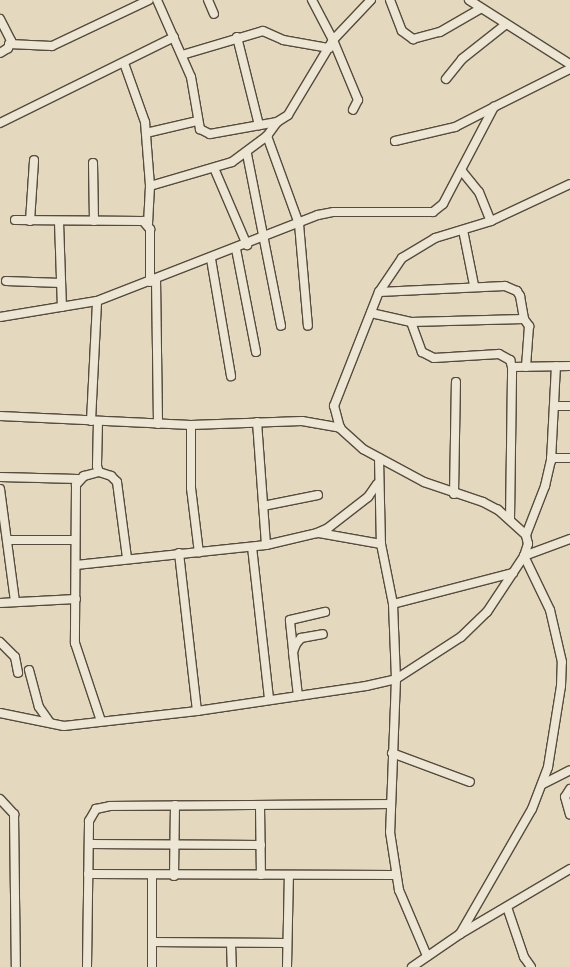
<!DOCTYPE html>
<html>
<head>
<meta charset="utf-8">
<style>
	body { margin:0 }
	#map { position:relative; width:570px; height:967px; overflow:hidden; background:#e4d9bf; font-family:"IM FELL Double Pica",serif }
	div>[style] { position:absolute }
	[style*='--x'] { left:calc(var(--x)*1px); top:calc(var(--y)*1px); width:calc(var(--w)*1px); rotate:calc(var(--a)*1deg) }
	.roads { filter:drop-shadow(1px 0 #564b3c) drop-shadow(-1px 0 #564b3c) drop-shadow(0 1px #564b3c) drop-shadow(0 -1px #564b3c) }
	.street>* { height:8px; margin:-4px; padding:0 4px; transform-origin:4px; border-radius:4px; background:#ede6d5 }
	span { translate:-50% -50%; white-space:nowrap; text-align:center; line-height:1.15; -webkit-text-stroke:4.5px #ede6d5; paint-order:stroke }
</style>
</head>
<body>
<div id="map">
	<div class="roads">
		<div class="street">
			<i style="--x:157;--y:0;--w:84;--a:66.2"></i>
			<i style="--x:191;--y:77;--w:53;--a:80.2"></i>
			<i style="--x:200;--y:129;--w:11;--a:27"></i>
			<i style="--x:210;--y:134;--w:68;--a:-10.2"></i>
			<i style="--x:277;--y:122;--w:13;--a:-32"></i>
			<i style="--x:288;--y:115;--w:87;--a:-59"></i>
			<i style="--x:333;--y:40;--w:55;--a:-46.5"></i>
			<i style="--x:208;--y:0;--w:15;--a:67"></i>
			<i style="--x:312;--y:0;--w:45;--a:62.3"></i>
			<i style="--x:333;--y:40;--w:65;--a:67.4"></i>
			<i style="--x:358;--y:100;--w:11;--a:117"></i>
			<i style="--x:390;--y:0;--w:33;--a:69"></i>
			<i style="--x:402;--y:31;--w:14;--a:36"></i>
			<i style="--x:413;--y:39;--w:28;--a:-15"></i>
			<i style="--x:440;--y:32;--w:46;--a:-29.9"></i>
			<i style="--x:469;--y:0;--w:120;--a:32.4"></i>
			<i style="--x:0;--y:19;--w:25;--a:63"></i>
			<i style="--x:11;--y:41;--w:8;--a:113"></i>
			<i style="--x:8;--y:48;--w:9;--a:148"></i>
			<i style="--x:237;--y:37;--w:91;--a:76"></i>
			<i style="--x:9;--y:44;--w:43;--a:2.7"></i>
			<i style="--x:52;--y:46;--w:107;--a:-25.4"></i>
			<i style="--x:182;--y:55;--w:84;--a:-16.5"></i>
			<i style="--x:263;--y:31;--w:22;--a:24"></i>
			<i style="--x:283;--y:40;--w:47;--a:9.9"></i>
			<i style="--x:124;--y:63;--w:63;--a:70.4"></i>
			<i style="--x:145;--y:122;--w:64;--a:85.5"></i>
			<i style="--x:150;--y:186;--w:38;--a:93"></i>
			<i style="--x:446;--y:79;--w:26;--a:-51"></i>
			<i style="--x:462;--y:59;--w:55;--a:-38.3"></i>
			<i style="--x:0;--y:123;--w:194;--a:-26.3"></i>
			<i style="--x:146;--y:133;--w:52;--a:-13.2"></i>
			<i style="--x:267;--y:136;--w:94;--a:70"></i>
			<i style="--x:299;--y:224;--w:102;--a:85"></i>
			<i style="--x:395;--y:141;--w:62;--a:-13.1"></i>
			<i style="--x:455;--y:127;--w:44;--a:-27.1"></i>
			<i style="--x:247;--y:154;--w:175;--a:78.8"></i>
			<i style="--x:93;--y:163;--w:58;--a:89"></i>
			<i style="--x:214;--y:168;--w:84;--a:66.8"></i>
			<i style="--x:461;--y:170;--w:28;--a:51"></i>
			<i style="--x:479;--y:192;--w:31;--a:68"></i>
			<i style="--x:150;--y:186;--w:85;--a:-16.3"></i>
			<i style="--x:232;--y:162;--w:44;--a:-36.6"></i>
			<i style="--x:267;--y:136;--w:17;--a:-54"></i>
			<i style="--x:15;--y:220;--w:128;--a:0.4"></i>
			<i style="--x:143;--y:221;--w:11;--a:49"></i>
			<i style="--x:150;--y:229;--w:53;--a:90"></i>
			<i style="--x:30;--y:221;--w:61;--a:-86.2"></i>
			<i style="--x:59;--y:222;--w:85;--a:88"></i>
			<i style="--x:463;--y:230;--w:56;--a:78.7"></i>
			<i style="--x:236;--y:249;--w:105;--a:79"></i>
			<i style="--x:211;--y:259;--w:119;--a:80.3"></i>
			<i style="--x:156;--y:279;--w:145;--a:89.2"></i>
			<i style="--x:6;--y:281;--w:55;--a:2.1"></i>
			<i style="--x:379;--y:292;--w:126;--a:-2.7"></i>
			<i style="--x:505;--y:286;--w:13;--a:23"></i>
			<i style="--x:517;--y:291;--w:6;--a:59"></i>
			<i style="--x:520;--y:296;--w:23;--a:80"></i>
			<i style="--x:371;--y:313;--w:41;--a:12.7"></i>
			<i style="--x:411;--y:322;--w:113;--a:-1.5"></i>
			<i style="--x:524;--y:319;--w:9;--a:54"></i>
			<i style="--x:529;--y:326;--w:41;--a:94.2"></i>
			<i style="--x:0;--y:317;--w:98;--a:-9.4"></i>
			<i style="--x:97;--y:301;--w:237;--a:-21.3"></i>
			<i style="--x:318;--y:215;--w:16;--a:-11"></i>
			<i style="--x:334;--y:212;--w:99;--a:0"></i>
			<i style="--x:433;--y:212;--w:13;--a:-39"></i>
			<i style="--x:443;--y:204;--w:110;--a:-62.3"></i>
			<i style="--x:494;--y:107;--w:85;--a:-26.6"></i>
			<i style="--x:411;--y:322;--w:32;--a:70"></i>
			<i style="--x:422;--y:352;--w:13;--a:27"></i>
			<i style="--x:434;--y:358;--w:65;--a:-3.5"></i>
			<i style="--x:499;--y:354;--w:13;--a:29"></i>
			<i style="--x:510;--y:360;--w:7;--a:74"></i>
			<i style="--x:512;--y:367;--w:58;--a:-1"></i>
			<i style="--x:556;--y:406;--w:14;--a:0"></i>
			<i style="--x:0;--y:416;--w:191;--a:2.7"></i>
			<i style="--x:191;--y:425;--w:111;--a:-2.1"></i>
			<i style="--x:302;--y:421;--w:39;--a:10"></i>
			<i style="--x:91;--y:421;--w:120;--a:-87.1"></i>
			<i style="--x:98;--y:421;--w:45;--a:91.3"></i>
			<i style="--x:97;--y:466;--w:6;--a:72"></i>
			<i style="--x:99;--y:472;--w:13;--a:18"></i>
			<i style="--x:111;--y:476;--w:8;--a:45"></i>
			<i style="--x:117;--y:482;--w:77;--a:82.5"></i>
			<i style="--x:257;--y:422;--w:123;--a:85.8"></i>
			<i style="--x:191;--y:425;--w:63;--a:90"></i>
			<i style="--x:191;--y:488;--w:65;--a:83"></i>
			<i style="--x:379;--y:458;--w:86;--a:88.7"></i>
			<i style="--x:381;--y:544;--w:61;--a:78.7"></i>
			<i style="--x:393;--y:604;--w:75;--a:87.7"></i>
			<i style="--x:396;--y:679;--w:153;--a:92.2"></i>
			<i style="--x:390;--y:832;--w:59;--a:81.2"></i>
			<i style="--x:399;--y:890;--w:72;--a:67"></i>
			<i style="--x:551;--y:458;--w:19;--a:0"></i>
			<i style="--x:99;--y:472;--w:16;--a:165"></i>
			<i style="--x:84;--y:476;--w:12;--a:132"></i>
			<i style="--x:76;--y:485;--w:158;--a:90.4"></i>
			<i style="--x:75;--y:643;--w:82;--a:71.6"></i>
			<i style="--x:0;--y:477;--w:78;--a:1.5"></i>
			<i style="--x:0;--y:489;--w:114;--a:82.4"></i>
			<i style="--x:454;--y:494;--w:112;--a:-89"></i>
			<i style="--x:263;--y:506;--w:56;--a:-11.3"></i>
			<i style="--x:510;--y:519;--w:152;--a:-89.2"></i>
			<i style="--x:319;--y:533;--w:63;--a:10.1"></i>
			<i style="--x:526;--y:535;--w:53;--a:-68.8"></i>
			<i style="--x:545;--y:486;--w:26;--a:-77"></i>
			<i style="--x:551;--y:461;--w:95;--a:-87"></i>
			<i style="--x:9;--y:540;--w:66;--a:0"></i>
			<i style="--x:252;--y:547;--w:153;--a:83.6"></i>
			<i style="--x:179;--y:553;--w:159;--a:83.5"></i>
			<i style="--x:76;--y:565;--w:191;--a:-6"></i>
			<i style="--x:266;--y:545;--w:52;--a:-13.2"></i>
			<i style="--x:317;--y:533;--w:12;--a:-24"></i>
			<i style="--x:328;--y:528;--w:51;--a:-37.8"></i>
			<i style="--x:368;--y:497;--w:16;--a:-55"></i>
			<i style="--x:0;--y:603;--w:76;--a:-3"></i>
			<i style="--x:393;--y:604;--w:124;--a:-14.5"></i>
			<i style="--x:0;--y:642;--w:21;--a:45"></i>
			<i style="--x:15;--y:657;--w:16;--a:79"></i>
			<i style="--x:293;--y:650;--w:30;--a:-96"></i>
			<i style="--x:290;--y:620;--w:36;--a:-13"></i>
			<i style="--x:29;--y:670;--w:38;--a:75"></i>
			<i style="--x:39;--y:707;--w:19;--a:55"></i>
			<i style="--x:298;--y:696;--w:44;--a:-96.5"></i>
			<i style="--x:293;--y:652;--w:9;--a:-69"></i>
			<i style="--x:296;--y:644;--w:8;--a:-50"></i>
			<i style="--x:301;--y:638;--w:22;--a:-10"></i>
			<i style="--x:0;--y:713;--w:65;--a:11.5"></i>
			<i style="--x:64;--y:726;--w:134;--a:-6.4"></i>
			<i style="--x:197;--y:711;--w:171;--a:-8.4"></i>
			<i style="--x:366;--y:686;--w:31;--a:-13"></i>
			<i style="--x:396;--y:679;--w:77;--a:-32.9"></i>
			<i style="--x:461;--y:637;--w:36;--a:-44"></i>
			<i style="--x:487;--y:612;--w:67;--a:-56.5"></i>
			<i style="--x:524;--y:556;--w:13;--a:-72"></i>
			<i style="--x:528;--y:544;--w:9;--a:-103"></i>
			<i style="--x:526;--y:535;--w:38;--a:-138"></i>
			<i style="--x:498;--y:510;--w:17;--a:-152"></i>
			<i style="--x:483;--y:502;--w:62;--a:-161.3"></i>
			<i style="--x:424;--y:482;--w:69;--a:-151.6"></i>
			<i style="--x:363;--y:449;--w:31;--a:-138"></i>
			<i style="--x:340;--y:428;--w:23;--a:-105"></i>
			<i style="--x:334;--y:406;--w:123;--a:-68.5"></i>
			<i style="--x:379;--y:292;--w:41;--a:-55.9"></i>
			<i style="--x:402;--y:258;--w:39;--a:-31"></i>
			<i style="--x:435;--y:238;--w:59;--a:-16.9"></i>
			<i style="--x:491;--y:221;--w:87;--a:-25.1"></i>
			<i style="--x:392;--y:753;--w:83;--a:20.4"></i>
			<i style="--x:543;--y:784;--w:30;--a:-27"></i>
			<i style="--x:570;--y:789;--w:9;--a:122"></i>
			<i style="--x:565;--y:797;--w:18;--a:74"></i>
			<i style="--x:0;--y:799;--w:21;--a:47"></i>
			<i style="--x:14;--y:814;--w:153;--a:89.3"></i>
			<i style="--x:260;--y:806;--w:69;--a:89.2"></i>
			<i style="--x:89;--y:844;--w:172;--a:0.3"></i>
			<i style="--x:88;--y:874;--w:307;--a:0.2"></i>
			<i style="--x:174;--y:876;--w:71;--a:-89.2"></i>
			<i style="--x:507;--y:907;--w:53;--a:71.2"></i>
			<i style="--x:524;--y:957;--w:12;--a:55"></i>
			<i style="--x:460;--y:934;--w:144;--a:-60.1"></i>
			<i style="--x:532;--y:809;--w:45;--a:-69.1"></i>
			<i style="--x:548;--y:767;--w:82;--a:-80.9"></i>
			<i style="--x:561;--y:686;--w:24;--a:-88"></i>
			<i style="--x:562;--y:662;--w:53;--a:-103"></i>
			<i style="--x:550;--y:610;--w:60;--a:-115.7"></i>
			<i style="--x:524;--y:556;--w:49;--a:-20.3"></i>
			<i style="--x:152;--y:942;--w:135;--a:0.4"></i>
			<i style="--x:231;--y:944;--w:23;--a:88"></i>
			<i style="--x:87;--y:967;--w:146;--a:-89.2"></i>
			<i style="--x:89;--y:821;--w:14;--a:-60"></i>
			<i style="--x:96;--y:809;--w:14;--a:-12"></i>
			<i style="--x:110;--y:806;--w:281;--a:-0.4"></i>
			<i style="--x:152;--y:967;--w:91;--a:-90"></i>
			<i style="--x:287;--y:967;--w:92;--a:-88.8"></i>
			<i style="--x:412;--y:967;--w:58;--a:-34.5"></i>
			<i style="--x:460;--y:934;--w:128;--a:-30.6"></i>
		</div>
	</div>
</div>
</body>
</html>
